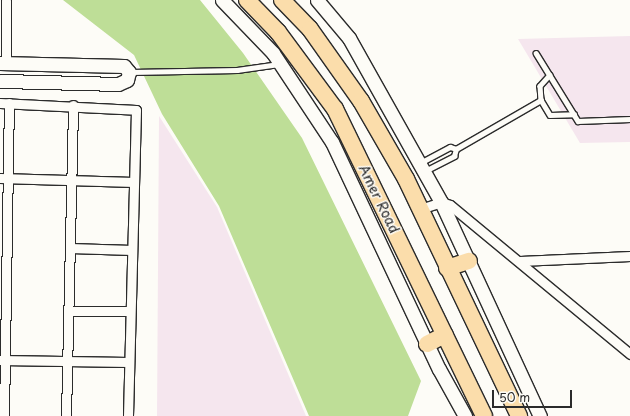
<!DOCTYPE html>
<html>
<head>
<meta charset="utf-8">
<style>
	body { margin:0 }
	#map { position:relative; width:630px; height:416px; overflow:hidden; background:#fdfcf7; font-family:"Playpen Sans",sans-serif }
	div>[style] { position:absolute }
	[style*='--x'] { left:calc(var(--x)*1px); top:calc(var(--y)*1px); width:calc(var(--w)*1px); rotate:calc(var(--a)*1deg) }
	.built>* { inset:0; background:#f5e6ee }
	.green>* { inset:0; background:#bede97 }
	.roads { filter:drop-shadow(1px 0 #2b2b2b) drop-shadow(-1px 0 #2b2b2b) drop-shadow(0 1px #2b2b2b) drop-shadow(0 -1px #2b2b2b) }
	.lane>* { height:4.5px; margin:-2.25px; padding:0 2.25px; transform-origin:2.25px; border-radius:2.25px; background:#fdfcf7 }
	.street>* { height:9px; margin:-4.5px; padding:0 4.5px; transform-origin:4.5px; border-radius:4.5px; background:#fdfcf7 }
	.secondary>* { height:13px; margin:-6.5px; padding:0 6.5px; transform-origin:6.5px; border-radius:6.5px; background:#fdfcf7 }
	.highway>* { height:16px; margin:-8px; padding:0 8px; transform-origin:8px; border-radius:8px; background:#fbddab }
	span { translate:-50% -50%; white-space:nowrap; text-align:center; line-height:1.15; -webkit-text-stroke:3px #fdfcf7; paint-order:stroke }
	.street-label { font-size:14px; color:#2b2b2b }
	.scale { position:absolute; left:492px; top:390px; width:80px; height:18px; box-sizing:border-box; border:2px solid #2b2b2b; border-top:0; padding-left:5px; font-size:12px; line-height:14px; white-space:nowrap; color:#2b2b2b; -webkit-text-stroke:3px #fdfcf7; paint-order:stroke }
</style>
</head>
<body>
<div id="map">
	<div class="built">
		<i style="clip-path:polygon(630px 36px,630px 142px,580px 143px,518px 39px)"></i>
		<i style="clip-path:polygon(159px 116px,217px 207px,306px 416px,157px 416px)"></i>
	</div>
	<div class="green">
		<i style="clip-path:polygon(63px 0,200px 0,243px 53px,302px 138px,421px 381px,408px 416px,309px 416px,219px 206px,162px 114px,134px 55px)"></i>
	</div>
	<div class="roads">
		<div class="lane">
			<i style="--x:536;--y:53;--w:80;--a:58.3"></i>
			<i style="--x:578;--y:121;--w:52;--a:-2.2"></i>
			<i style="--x:131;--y:72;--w:106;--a:-1.1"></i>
			<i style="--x:237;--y:70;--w:42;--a:-8.1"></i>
			<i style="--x:550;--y:75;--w:15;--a:132"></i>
			<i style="--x:540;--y:86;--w:14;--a:86"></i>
			<i style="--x:541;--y:100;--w:17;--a:59"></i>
			<i style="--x:550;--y:115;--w:24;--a:-2"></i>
			<i style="--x:420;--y:163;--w:34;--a:-28"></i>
			<i style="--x:450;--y:147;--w:6;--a:18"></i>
			<i style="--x:456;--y:149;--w:98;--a:-30"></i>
			<i style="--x:425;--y:171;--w:33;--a:-27"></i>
			<i style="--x:454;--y:156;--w:7;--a:-74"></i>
		</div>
		<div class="street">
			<i style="--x:6;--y:63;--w:63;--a:-90"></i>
			<i style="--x:0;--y:103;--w:136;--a:2.9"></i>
			<i style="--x:136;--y:110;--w:306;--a:91.5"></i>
			<i style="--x:0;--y:178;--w:134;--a:1.7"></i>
			<i style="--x:420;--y:209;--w:22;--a:-18"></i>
			<i style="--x:441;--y:202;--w:9;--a:18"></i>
			<i style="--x:450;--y:205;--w:234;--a:39.6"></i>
			<i style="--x:70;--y:248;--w:62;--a:1.8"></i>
			<i style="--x:520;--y:261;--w:110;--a:-2.6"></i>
			<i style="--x:69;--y:311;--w:61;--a:0"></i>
			<i style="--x:0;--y:360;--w:128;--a:0.9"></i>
			<i style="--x:4;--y:416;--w:313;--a:-89.1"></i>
			<i style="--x:66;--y:416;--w:311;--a:-88.7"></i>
		</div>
		<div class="secondary">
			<i style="--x:222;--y:0;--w:74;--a:46.1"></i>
			<i style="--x:273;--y:53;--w:107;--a:56.5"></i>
			<i style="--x:332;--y:142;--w:251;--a:64.8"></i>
			<i style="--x:439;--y:369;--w:54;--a:61"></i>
			<i style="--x:317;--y:0;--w:50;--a:49.9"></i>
			<i style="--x:349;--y:38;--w:188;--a:60.7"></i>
			<i style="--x:441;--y:202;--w:236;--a:65.2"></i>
			<i style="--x:0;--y:63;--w:124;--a:1.4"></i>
			<i style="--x:124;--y:66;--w:8;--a:50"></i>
			<i style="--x:129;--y:72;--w:8;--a:104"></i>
			<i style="--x:127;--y:80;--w:10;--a:156"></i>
			<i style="--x:118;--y:84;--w:118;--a:-178.5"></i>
		</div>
		<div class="highway">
			<i style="--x:247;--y:0;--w:45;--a:45.9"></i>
			<i style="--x:278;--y:32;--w:96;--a:53.5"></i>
			<i style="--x:335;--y:109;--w:341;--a:64.1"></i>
			<i style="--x:282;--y:0;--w:40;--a:46"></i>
			<i style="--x:310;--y:29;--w:88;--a:54.7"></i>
			<i style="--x:361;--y:101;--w:90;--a:60"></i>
			<i style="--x:406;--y:179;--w:263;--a:64.5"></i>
			<i style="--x:447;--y:268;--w:23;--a:-18"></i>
			<i style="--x:427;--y:344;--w:20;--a:-27"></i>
		</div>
	</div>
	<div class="street-label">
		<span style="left:379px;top:199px;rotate:64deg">Amer Road</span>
	</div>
	<div class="scale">50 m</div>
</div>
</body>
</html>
